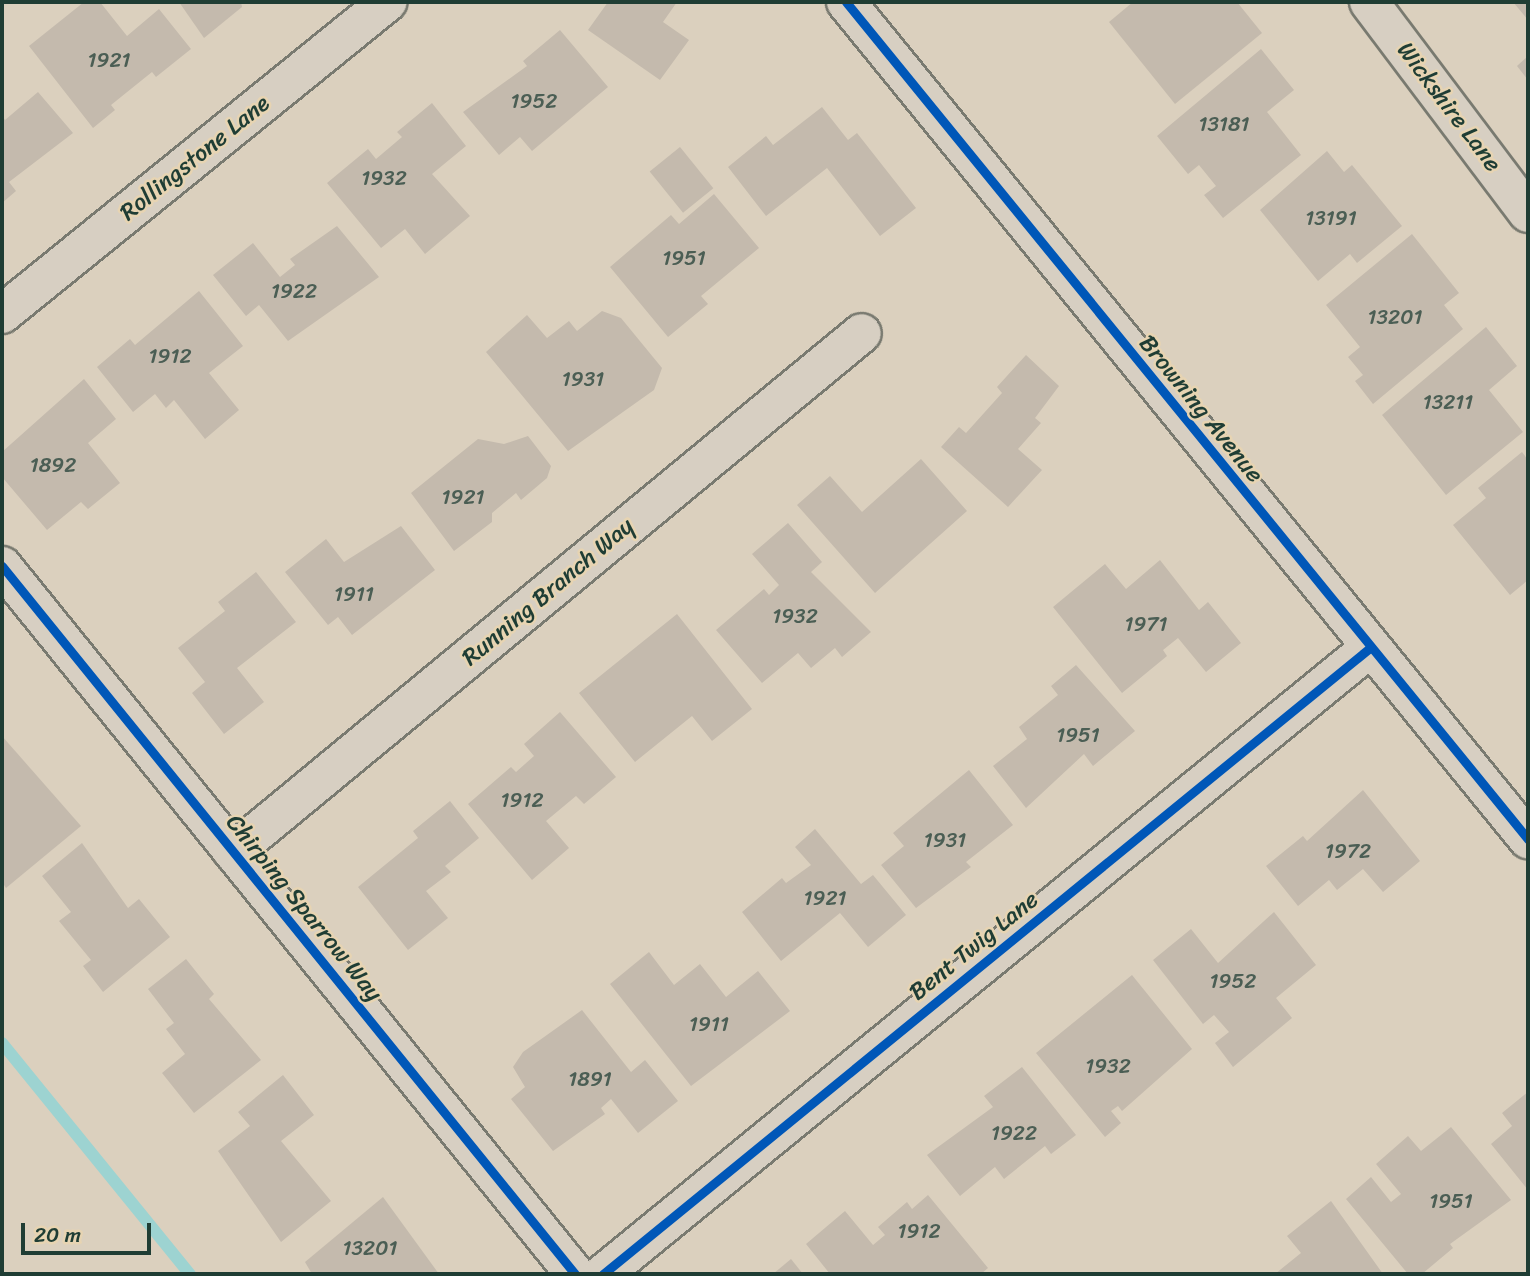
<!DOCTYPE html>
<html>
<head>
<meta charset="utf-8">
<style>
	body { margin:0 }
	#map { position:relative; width:1530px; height:1276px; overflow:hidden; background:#dbd0be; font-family:Sriracha,sans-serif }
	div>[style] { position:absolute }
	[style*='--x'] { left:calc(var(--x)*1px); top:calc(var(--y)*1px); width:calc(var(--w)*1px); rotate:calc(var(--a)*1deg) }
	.stream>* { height:12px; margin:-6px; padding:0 6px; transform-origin:6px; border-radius:6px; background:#9dd3d1 }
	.building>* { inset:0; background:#c4baad; transform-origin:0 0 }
	.roads { filter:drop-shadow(2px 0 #797a70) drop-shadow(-2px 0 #797a70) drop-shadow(0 2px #797a70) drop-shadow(0 -2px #797a70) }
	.minor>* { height:38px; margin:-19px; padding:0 19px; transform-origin:19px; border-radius:19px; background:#d7cfc2 }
	.tertiary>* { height:38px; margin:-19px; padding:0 19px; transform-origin:19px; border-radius:19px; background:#d7cfc2 }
	.cycleway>* { height:9px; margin:-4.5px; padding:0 4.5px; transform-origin:4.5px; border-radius:4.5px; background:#0057b8 }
	span { translate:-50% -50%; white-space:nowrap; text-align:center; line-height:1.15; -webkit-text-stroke:5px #e7d4b2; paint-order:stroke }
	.number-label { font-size:21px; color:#4b5e54 }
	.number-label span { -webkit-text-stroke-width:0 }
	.street-label { font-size:24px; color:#1f3d34 }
	.frame { position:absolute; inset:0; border:4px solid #1f3d34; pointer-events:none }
	.scale { position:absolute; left:21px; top:1223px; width:130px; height:32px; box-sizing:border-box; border:4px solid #1f3d34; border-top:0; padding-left:9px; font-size:21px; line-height:24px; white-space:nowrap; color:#1f3d34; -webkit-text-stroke:5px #e7d4b2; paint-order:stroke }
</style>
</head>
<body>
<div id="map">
	<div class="stream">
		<i style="--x:2;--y:1043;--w:298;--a:50.9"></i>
	</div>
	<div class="building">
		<i style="clip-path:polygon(84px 2px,100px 2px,127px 36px,159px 9px,191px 49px,156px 77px,152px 72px,111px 105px,115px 110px,93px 128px,29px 46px)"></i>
		<i style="clip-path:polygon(179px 2px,241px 2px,242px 7px,204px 38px)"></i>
		<i style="clip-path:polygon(608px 2px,677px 2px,663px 22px,689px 40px,660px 80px,588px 30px)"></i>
		<i style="clip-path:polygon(1133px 2px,1237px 2px,1262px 33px,1175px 104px,1109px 22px)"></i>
		<i style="clip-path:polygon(1513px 2px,1528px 2px,1528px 20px)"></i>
		<i style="clip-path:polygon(560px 30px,608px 87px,532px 151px,520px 137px,499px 155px,463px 112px,527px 66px,523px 61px)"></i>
		<i style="clip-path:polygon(1261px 49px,1294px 90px,1267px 112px,1301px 155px,1223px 218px,1204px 195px,1216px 186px,1199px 165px,1188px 174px,1157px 136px)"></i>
		<i style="clip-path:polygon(1528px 56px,1528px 80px,1517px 66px)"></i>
		<i style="clip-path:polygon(38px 92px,73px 133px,9px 182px,16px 191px,2px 203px,2px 116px,5px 120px)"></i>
		<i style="clip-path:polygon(432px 103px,466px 146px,432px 174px,470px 216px,425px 254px,405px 229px,381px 248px,327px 183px,368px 149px,376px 159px,402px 137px,397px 132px)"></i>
		<i style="clip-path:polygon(822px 107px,848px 140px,857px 133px,916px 208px,880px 236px,827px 168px,766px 216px,728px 167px,766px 136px,773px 145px)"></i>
		<i style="left:680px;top:147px;width:53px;height:39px;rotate:51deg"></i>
		<i style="clip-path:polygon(1327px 151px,1344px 172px,1352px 165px,1402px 226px,1357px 263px,1350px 254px,1318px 281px,1260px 210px)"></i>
		<i style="clip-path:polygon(714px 194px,759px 248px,701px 296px,708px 304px,668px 337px,610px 267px,671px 215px,679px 224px)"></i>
		<i style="clip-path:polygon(337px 226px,379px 277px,288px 341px,259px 305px,246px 316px,213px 275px,253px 243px,280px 277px,295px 265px,290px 259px)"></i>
		<i style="clip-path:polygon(1412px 234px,1459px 293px,1444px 305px,1463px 329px,1373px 404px,1355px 381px,1363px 375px,1348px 357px,1360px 347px,1326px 305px)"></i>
		<i style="clip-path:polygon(199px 291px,243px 346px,209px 373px,239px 410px,205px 439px,174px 400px,166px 408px,155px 394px,133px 412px,97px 367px,130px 339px,135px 345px)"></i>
		<i style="clip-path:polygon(602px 311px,621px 318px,662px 368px,654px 390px,568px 451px,486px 352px,527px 315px,547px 338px,569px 321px,577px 331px)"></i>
		<i style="clip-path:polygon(1486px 327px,1517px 366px,1489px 390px,1523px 432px,1446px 495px,1382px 415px)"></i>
		<i style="clip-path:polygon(1026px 355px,1059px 386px,1035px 418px,1041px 423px,1018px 449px,1042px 470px,1008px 507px,941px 447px,959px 427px,966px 433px,1002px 393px,997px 387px)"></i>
		<i style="clip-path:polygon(84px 379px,116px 419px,88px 443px,120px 483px,88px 509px,81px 502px,47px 530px,2px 477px,2px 452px)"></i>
		<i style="clip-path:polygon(528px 436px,551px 466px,547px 478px,521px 500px,516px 493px,492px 513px,492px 522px,454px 551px,411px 493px,478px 439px,504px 444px)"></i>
		<i style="clip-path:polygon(1522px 452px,1528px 460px,1528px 580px,1510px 595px,1453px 525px,1486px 498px,1478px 488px)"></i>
		<i style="clip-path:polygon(921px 459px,967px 511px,875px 593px,797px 505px,830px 476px,862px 512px)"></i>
		<i style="clip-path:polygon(788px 523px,822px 562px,811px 572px,871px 632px,842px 657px,835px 648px,811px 668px,798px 653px,762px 683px,716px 630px,764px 589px,769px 595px,779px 585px,752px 554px)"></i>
		<i style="clip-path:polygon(401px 526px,435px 570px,352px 635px,338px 617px,328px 625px,285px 572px,326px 539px,344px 562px)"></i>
		<i style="clip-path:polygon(1160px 560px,1199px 610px,1208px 602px,1241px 643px,1206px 672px,1178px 638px,1163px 650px,1167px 656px,1122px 693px,1053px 607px,1105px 564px,1126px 589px)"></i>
		<i style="clip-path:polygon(256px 572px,296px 622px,237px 668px,264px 702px,224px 734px,192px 693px,205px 682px,178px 648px,225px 611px,218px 602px)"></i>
		<i style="clip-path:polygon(677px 614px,752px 709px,712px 741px,692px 716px,635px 762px,579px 693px)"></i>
		<i style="clip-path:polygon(1076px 665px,1135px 731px,1093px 766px,1084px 754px,1026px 808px,993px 766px,1027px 739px,1019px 727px,1058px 695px,1051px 686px)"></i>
		<i style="clip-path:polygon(560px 712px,616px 777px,584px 804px,576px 796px,546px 821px,569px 848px,532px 880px,468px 804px,511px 767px,516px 772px,534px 756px,524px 744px)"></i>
		<i style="clip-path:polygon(2px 736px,81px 826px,6px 888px,2px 882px)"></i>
		<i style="clip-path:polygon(969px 770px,1013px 825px,966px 862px,971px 867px,916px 908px,881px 865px,904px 846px,893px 833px)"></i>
		<i style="clip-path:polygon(1363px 790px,1420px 861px,1383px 892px,1363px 869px,1337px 890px,1329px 880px,1298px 906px,1266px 866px,1303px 836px,1307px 841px)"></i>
		<i style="clip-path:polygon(450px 801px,479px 838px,445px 866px,451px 872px,426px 891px,448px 918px,408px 950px,358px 887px,418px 838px,413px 831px)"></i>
		<i style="clip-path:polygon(815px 829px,861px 884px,873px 875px,906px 915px,868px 947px,840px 913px,781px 961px,742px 912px,782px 878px,786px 883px,811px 865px,795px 847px)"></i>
		<i style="clip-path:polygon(82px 843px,128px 908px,139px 899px,170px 937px,103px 992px,83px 966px,91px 960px,59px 921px,71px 912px,42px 876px)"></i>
		<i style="clip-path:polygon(1274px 912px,1316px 965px,1276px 998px,1292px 1018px,1233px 1067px,1215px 1043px,1229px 1032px,1214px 1015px,1203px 1024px,1153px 960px,1191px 929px,1218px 963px)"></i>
		<i style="clip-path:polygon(649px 952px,674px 985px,700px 964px,726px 997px,758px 971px,790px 1011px,691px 1086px,610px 984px)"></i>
		<i style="clip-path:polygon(186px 959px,214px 994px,209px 999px,261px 1060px,194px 1113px,162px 1073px,185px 1054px,166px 1029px,174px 1023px,148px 989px)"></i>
		<i style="clip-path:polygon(1132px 975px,1192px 1049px,1122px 1111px,1118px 1106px,1111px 1111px,1121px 1123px,1105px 1137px,1036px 1053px)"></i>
		<i style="clip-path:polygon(582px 1010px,631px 1072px,645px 1060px,678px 1101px,638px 1133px,611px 1099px,601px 1108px,605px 1114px,553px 1151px,511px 1099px,525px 1087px,513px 1067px,523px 1052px)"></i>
		<i style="clip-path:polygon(1022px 1067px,1076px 1135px,1051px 1154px,1045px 1146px,1004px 1179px,995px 1167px,960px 1196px,927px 1155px,993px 1107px,984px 1096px)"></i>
		<i style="clip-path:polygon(283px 1075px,314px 1115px,281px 1141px,331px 1201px,281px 1242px,218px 1151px,250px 1126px,238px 1112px)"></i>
		<i style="clip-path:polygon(1528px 1092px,1528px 1190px,1491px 1144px,1512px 1126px,1502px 1113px)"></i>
		<i style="clip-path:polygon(1451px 1127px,1511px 1200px,1450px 1244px,1453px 1248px,1422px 1274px,1408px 1274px,1346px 1199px,1371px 1177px,1391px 1202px,1401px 1194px,1376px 1164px,1408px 1136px,1421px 1151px)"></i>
		<i style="clip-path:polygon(928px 1195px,988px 1268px,981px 1274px,830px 1274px,806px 1244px,845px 1211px,873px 1245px,885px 1235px,878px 1227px,907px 1202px,912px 1209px)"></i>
		<i style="clip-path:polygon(383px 1197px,439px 1274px,312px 1274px,305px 1262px)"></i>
		<i style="clip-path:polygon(1331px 1201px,1383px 1274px,1275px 1274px,1301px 1253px,1287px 1236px)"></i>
		<i style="clip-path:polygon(791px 1259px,803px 1274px,773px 1274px)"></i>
	</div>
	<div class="roads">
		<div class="minor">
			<i style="--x:1369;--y:2;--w:264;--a:53"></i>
			<i style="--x:2;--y:314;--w:496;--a:-39"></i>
			<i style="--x:2;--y:566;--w:911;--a:51.02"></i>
			<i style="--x:233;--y:852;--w:815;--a:-39.53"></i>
			<i style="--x:603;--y:1274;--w:991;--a:-39.23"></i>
		</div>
		<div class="tertiary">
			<i style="--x:846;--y:2;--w:1080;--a:50.83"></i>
		</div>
	</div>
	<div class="cycleway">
		<i style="--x:846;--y:2;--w:1080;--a:50.83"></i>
		<i style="--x:2;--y:566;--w:911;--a:51.02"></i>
		<i style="--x:603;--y:1274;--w:991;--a:-39.23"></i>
	</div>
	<div class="number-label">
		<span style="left:109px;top:60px">1921</span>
		<span style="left:534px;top:101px">1952</span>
		<span style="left:1224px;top:124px">13181</span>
		<span style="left:384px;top:178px">1932</span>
		<span style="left:1331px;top:218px">13191</span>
		<span style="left:684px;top:258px">1951</span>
		<span style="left:294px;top:291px">1922</span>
		<span style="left:1395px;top:317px">13201</span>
		<span style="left:170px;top:356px">1912</span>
		<span style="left:583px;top:379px">1931</span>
		<span style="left:1448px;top:402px">13211</span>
		<span style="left:53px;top:465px">1892</span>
		<span style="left:463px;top:497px">1921</span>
		<span style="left:354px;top:594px">1911</span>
		<span style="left:795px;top:616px">1932</span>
		<span style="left:1146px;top:624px">1971</span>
		<span style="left:1078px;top:735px">1951</span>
		<span style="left:522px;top:800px">1912</span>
		<span style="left:945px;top:840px">1931</span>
		<span style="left:1348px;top:851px">1972</span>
		<span style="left:825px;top:898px">1921</span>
		<span style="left:1233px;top:981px">1952</span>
		<span style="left:709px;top:1024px">1911</span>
		<span style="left:1108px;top:1066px">1932</span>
		<span style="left:590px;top:1079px">1891</span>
		<span style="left:1014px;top:1133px">1922</span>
		<span style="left:1451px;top:1201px">1951</span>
		<span style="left:919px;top:1231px">1912</span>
		<span style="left:370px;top:1248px">13201</span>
	</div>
	<div class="street-label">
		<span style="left:1449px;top:107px;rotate:53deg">Wickshire Lane</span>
		<span style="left:195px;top:158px;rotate:-39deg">Rollingstone Lane</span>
		<span style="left:1201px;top:409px;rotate:51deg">Browning Avenue</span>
		<span style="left:548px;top:592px;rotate:-40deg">Running Branch Way</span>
		<span style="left:304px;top:908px;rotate:51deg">Chirping Sparrow Way</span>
		<span style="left:974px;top:946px;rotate:-39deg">Bent Twig Lane</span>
	</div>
	<div class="frame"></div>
	<div class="scale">20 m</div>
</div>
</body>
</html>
